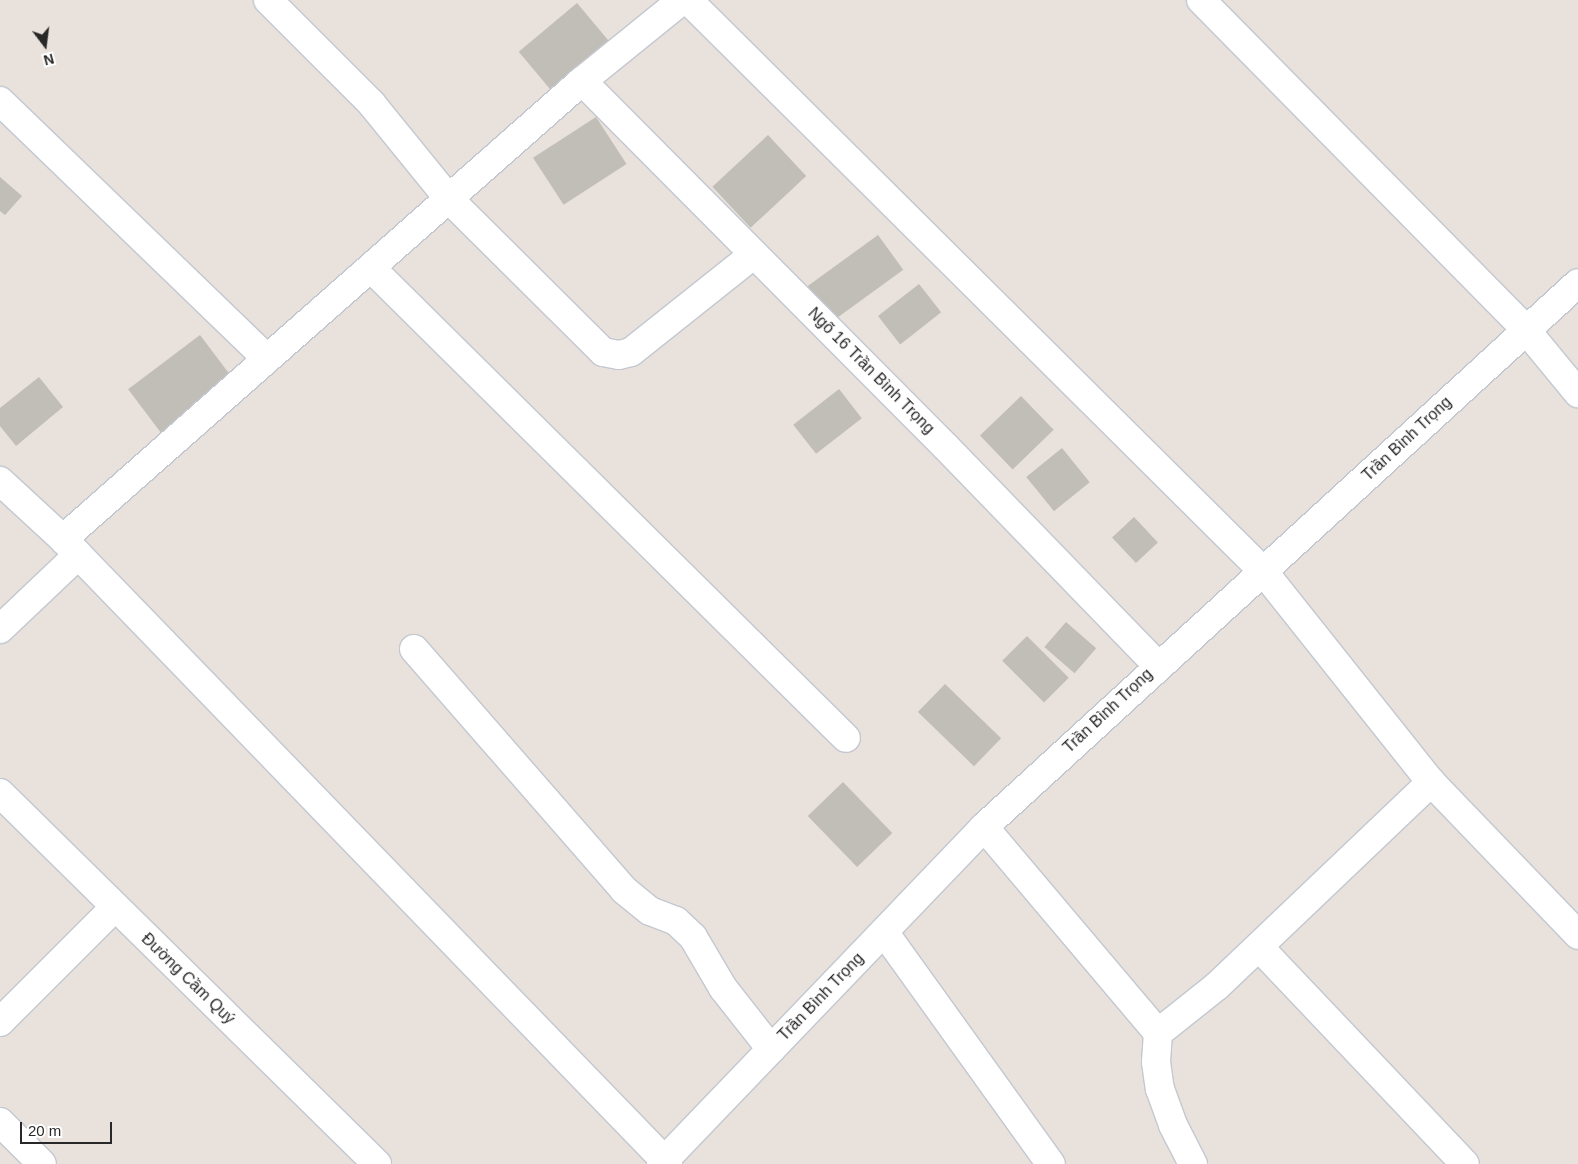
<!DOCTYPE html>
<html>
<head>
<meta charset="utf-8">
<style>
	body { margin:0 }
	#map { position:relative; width:1578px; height:1164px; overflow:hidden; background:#e9e1dc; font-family:Arial,sans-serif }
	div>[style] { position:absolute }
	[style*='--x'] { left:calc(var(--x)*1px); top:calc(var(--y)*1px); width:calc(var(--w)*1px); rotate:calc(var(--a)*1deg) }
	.building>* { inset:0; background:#c1bdb7; transform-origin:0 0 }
	.roads { filter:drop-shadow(1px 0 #c3c8d0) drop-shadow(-1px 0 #c3c8d0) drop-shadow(0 1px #c3c8d0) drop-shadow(0 -1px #c3c8d0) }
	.street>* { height:28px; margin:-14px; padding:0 14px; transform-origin:14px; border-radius:14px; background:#fff }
	.secondary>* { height:28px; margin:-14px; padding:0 14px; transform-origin:14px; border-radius:14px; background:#fff }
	span { translate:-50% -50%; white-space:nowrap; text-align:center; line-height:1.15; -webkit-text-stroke:4px #fff; paint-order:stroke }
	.street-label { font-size:16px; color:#282828 }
	.north { position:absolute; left:20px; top:20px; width:50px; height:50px; -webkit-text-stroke:4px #fff; paint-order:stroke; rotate:165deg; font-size:14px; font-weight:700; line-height:20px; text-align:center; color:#282828 }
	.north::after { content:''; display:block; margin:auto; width:18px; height:22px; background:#282828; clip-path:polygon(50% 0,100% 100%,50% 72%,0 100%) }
	.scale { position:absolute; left:20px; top:1122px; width:92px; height:22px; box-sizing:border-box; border:2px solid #282828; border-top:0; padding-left:6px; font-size:15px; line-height:18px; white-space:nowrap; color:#282828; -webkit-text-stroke:4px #fff; paint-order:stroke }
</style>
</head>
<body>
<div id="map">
	<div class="building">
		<i style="left:577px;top:3px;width:55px;height:76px;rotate:50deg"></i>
		<i style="left:596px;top:117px;width:56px;height:75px;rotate:57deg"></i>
		<i style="left:768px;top:135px;width:56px;height:76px;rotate:47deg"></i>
		<i style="clip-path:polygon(0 177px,22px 196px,5px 215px,0 211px)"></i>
		<i style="left:878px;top:235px;width:43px;height:88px;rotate:54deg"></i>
		<i style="left:919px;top:284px;width:36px;height:52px;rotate:52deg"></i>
		<i style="left:200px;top:335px;width:58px;height:90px;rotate:53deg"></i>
		<i style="clip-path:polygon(39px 377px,63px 407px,16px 446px,0 426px,0 408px)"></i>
		<i style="left:839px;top:389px;width:37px;height:58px;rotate:52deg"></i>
		<i style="left:1021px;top:396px;width:47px;height:57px;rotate:46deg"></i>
		<i style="left:1062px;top:448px;width:44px;height:46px;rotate:51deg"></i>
		<i style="left:1134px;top:517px;width:35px;height:30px;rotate:47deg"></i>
		<i style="left:1066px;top:622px;width:40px;height:33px;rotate:41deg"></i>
		<i style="left:1027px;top:636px;width:59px;height:35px;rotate:45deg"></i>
		<i style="left:945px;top:684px;width:78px;height:39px;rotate:44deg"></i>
		<i style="left:843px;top:782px;width:71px;height:49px;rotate:46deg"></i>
	</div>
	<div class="roads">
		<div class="street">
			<i style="--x:268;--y:0;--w:146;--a:45"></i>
			<i style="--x:371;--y:103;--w:124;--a:50.9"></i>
			<i style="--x:449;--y:199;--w:217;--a:44.8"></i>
			<i style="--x:603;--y:352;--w:16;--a:11"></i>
			<i style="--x:619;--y:355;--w:12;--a:-14"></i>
			<i style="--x:631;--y:352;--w:157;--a:-38.5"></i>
			<i style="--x:688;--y:0;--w:810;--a:44.8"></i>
			<i style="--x:1263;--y:571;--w:270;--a:51.5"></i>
			<i style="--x:1431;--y:782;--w:212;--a:46.1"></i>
			<i style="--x:1201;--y:0;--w:463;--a:45.4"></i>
			<i style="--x:1526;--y:330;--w:82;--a:50.5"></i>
			<i style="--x:582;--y:81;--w:516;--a:45.16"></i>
			<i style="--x:946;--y:447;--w:303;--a:45.9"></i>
			<i style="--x:0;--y:101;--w:371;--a:44"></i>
			<i style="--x:371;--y:268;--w:668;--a:44.7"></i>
			<i style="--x:0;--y:481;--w:86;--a:42.6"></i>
			<i style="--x:63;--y:539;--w:870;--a:45.93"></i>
			<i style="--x:63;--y:539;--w:692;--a:-41.43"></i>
			<i style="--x:582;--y:81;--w:129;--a:-39"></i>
			<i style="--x:0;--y:629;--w:108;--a:-43.5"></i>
			<i style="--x:414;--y:649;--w:320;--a:48.9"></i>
			<i style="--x:624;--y:890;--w:33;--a:39"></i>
			<i style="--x:650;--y:911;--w:28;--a:21"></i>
			<i style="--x:676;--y:921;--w:23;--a:43"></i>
			<i style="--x:693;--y:937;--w:59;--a:59.5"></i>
			<i style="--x:723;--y:988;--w:78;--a:51.8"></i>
			<i style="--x:0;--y:793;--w:529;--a:44.54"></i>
			<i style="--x:984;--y:827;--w:270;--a:49.8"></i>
			<i style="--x:1158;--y:1033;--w:29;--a:94"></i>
			<i style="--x:1156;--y:1062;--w:27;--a:82"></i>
			<i style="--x:1160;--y:1089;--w:38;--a:70"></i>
			<i style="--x:1173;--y:1125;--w:44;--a:62.9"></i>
			<i style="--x:884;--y:932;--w:286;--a:54.3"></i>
			<i style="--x:1259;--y:947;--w:299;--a:46.5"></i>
			<i style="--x:0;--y:1022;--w:163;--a:-45"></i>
			<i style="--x:1158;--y:1033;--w:75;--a:-38.5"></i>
			<i style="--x:1217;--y:986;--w:296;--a:-43.6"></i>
			<i style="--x:0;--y:1122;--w:59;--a:45"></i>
		</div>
		<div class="secondary">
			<i style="--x:661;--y:1164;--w:467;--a:-46.2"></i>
			<i style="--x:984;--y:827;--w:805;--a:-42.48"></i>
		</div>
	</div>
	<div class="street-label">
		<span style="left:871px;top:371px;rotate:45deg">Ngõ 16 Trần Bình Trọng</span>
		<span style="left:1407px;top:439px;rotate:-43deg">Trần Bình Trọng</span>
		<span style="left:1108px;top:711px;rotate:-43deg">Trần Bình Trọng</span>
		<span style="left:188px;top:979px;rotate:44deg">Đường Cầm Quý</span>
		<span style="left:821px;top:997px;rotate:-46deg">Trần Bình Trọng</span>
	</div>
	<div class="north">N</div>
	<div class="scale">20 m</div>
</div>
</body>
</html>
